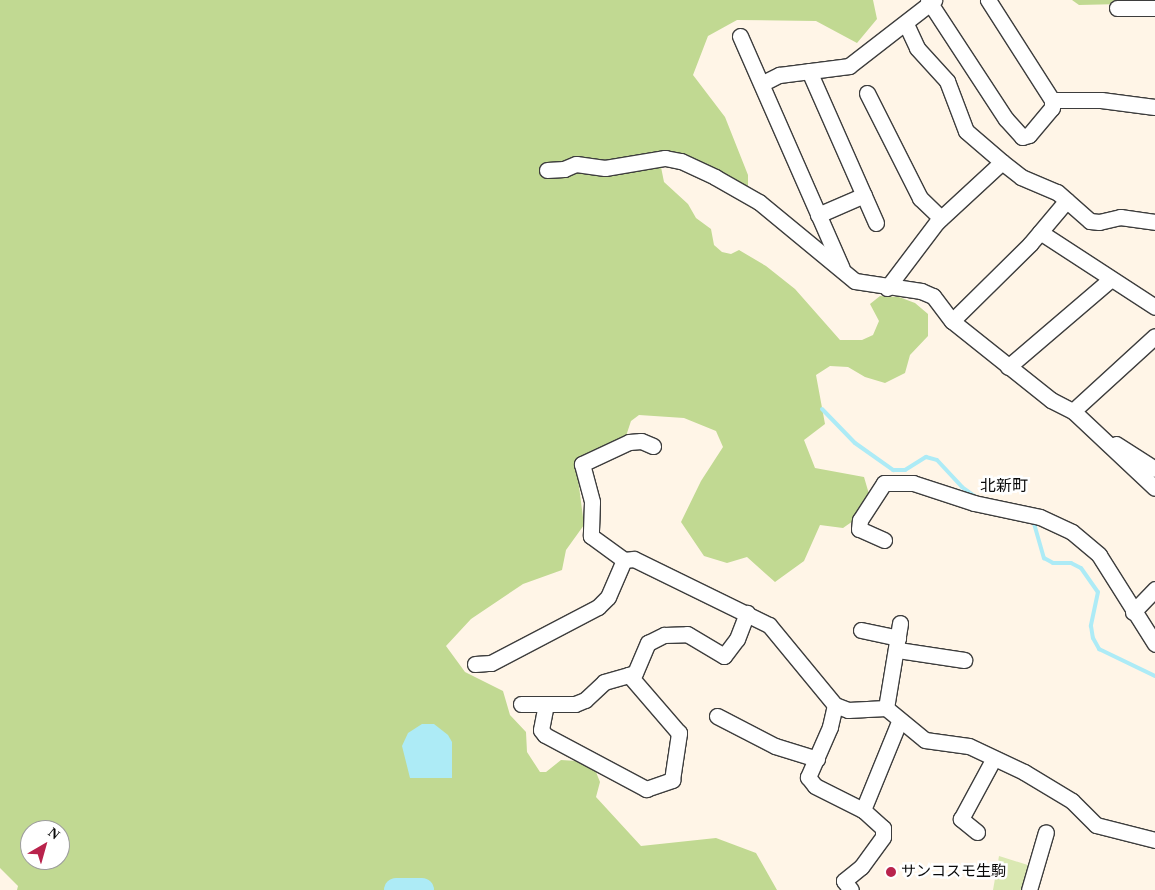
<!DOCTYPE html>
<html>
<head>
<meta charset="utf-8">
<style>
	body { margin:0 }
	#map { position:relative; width:1155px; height:890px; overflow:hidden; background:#fff5e7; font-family:"Times New Roman","Noto Sans JP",serif }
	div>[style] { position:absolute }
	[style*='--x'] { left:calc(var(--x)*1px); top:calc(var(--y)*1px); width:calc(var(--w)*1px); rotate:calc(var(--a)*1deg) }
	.green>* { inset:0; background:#dae8b2 }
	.forest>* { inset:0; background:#c1d992 }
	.water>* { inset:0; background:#adebf6 }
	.stream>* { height:4px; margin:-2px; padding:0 2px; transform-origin:2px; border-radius:2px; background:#adebf6 }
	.river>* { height:24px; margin:-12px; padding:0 12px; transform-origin:12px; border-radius:12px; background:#adebf6 }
	.roads { filter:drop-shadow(1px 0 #3d3d3d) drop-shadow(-1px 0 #3d3d3d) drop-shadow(0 1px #3d3d3d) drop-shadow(0 -1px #3d3d3d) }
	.minor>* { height:15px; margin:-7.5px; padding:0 7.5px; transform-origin:7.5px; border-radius:7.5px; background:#fff }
	.dots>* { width:14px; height:14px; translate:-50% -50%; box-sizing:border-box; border:2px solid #fff; border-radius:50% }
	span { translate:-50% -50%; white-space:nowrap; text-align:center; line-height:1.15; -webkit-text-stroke:5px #fff; paint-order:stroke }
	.poi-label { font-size:15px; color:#0a0a0a }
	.left { translate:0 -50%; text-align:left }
	.neighbourhood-label { font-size:16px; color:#0a0a0a }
	.north { position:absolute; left:20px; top:820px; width:50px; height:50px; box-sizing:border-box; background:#fff; border:1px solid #9d9d9d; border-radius:50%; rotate:38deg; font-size:14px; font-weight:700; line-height:20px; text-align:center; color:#0a0a0a }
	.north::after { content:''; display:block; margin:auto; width:18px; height:22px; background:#b9234c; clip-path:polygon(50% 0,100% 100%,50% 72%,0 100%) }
</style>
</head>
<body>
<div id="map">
	<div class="green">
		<i style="clip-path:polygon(999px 856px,1031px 866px,1024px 890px,993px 890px)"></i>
	</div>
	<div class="forest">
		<i style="clip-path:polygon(evenodd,0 0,873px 0,877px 19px,857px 43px,816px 21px,737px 20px,708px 36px,693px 75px,725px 117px,748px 175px,748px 188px,669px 155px,661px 167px,664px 182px,688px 204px,696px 218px,711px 229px,714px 245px,722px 252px,731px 254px,739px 250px,766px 266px,795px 289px,840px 340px,862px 340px,873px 335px,879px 321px,870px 304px,880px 296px,899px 297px,915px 303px,928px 314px,928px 336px,910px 355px,905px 373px,885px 383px,865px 377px,848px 367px,830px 366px,816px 375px,825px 424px,804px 440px,815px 468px,864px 477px,869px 494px,853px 521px,843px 528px,820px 525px,804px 561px,775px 582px,747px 557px,727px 563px,704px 556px,681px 522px,701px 481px,723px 447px,716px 431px,684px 418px,639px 415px,631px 421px,626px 436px,576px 463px,584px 525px,566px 550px,562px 570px,523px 584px,471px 619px,446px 646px,465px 672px,503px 691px,510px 715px,526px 732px,527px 752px,540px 772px,546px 772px,561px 760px,577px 761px,594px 767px,600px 782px,596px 797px,641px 846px,716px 838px,756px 853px,777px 890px,17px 890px,18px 886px,0 868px,0 0,30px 830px,60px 830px,60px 860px,30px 860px,30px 830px)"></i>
		<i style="clip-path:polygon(1072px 0,1121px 0,1121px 4px,1079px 5px)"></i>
	</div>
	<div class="water">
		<i style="clip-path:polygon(422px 724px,434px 724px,448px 735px,452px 742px,452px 778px,410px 778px,402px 746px,408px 733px)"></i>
	</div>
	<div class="stream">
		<i style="--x:822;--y:409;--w:47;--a:45.9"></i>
		<i style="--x:855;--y:443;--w:47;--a:35.4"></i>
		<i style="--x:893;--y:470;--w:12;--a:0"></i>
		<i style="--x:905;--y:470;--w:25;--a:-32"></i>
		<i style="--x:926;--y:457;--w:11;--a:15"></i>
		<i style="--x:937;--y:460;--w:37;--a:47"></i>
		<i style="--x:962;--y:487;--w:19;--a:36"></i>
		<i style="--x:1033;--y:520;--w:40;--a:74"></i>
		<i style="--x:1044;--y:558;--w:10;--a:29"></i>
		<i style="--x:1053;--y:563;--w:18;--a:0"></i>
		<i style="--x:1071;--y:563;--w:11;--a:27"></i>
		<i style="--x:1081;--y:568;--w:29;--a:55"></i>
		<i style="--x:1098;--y:592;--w:35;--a:102"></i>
		<i style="--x:1091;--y:626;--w:12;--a:81"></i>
		<i style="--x:1093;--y:638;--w:13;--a:61"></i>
		<i style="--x:1099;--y:649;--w:62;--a:25.7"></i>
	</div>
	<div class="river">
		<i style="--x:396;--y:890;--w:26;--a:0"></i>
	</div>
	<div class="roads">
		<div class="minor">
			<i style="--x:928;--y:0;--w:142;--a:56.8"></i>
			<i style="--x:1006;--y:119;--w:24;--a:48"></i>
			<i style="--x:1022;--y:137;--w:7;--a:-16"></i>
			<i style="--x:1029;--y:135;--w:35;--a:-50"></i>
			<i style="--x:1052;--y:108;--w:8;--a:-90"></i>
			<i style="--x:1052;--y:100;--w:119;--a:-122.6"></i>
			<i style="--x:1117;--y:8;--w:38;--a:0"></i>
			<i style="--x:906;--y:24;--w:26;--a:65"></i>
			<i style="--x:917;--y:48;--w:45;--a:47.7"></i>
			<i style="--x:947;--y:81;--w:53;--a:69.2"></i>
			<i style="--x:966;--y:131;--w:48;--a:40.7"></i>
			<i style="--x:1002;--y:162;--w:24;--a:38"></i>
			<i style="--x:1021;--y:177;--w:39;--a:23"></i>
			<i style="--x:1057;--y:192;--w:44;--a:41.3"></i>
			<i style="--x:1090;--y:221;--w:9;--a:6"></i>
			<i style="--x:1099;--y:222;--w:22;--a:-13"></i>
			<i style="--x:1120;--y:217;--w:35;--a:8"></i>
			<i style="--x:740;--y:36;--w:253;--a:66.3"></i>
			<i style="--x:809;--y:71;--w:166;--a:66.2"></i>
			<i style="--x:763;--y:83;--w:18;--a:-27"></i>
			<i style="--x:779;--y:75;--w:71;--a:-7.3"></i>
			<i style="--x:849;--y:66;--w:108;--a:-37.8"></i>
			<i style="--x:867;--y:93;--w:118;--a:63.2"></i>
			<i style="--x:920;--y:198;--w:29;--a:44"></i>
			<i style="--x:1052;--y:100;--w:49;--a:0"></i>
			<i style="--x:1101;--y:100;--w:54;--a:7.4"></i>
			<i style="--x:547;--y:170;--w:17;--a:-3"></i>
			<i style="--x:564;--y:169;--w:13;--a:-23"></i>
			<i style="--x:576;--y:164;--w:29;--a:8"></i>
			<i style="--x:605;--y:168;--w:61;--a:-9.5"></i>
			<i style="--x:665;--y:158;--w:16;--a:11"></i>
			<i style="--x:681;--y:161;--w:38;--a:25"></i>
			<i style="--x:715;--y:177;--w:51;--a:29.6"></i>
			<i style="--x:759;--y:202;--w:124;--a:39.5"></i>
			<i style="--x:855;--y:281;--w:67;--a:8.6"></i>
			<i style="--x:921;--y:291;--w:13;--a:23"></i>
			<i style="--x:933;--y:296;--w:31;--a:53"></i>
			<i style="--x:952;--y:321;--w:127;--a:38.6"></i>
			<i style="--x:1051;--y:400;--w:25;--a:27"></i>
			<i style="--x:1073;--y:411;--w:112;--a:43.2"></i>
			<i style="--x:818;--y:215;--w:50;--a:-23.5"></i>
			<i style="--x:1040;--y:232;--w:137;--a:33.1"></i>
			<i style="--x:887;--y:288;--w:83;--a:-52.9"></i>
			<i style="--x:937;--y:222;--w:88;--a:-42.7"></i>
			<i style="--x:952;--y:321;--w:110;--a:-44.6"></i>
			<i style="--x:1030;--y:244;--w:57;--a:-49.9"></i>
			<i style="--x:1008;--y:367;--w:135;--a:-40.5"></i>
			<i style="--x:1073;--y:411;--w:111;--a:-42.4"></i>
			<i style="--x:1116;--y:444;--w:46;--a:32.7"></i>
			<i style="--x:653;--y:446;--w:13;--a:-157"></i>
			<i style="--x:641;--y:441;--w:12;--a:175"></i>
			<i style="--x:629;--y:442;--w:52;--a:154.9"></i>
			<i style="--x:582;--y:464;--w:39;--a:75"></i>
			<i style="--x:592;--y:502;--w:34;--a:92"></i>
			<i style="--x:591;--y:536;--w:41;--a:36"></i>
			<i style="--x:624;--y:560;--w:10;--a:-6"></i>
			<i style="--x:634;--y:559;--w:150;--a:26.1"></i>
			<i style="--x:769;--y:625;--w:104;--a:50.5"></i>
			<i style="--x:835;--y:705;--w:14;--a:21"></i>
			<i style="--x:848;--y:710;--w:38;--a:-3"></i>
			<i style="--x:886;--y:708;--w:50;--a:39.4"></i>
			<i style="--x:925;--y:740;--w:44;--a:7.8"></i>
			<i style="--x:969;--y:746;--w:61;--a:25.3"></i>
			<i style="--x:1024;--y:772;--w:56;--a:31.1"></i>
			<i style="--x:1072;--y:801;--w:34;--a:45"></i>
			<i style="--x:1096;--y:825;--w:61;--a:14.3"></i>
			<i style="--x:884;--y:540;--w:27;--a:-156"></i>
			<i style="--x:859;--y:529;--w:9;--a:-84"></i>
			<i style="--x:860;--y:520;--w:44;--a:-57"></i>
			<i style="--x:884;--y:483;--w:29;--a:0"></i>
			<i style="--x:913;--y:483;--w:64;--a:18.2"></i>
			<i style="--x:974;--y:503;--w:67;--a:12"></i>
			<i style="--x:1040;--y:517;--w:35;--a:25"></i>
			<i style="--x:1072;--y:532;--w:35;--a:40"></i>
			<i style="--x:1099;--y:555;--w:105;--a:57.8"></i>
			<i style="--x:1133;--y:612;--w:32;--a:-46"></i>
			<i style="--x:861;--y:630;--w:38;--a:12"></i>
			<i style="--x:898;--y:650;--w:67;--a:8.6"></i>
			<i style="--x:475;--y:664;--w:16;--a:-4"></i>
			<i style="--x:491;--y:663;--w:121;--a:-27.6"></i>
			<i style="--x:598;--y:607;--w:14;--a:-45"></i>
			<i style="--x:608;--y:597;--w:40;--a:-66.6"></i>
			<i style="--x:521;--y:704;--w:54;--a:0"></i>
			<i style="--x:575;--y:704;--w:11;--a:-22"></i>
			<i style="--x:585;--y:700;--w:26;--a:-43"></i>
			<i style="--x:604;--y:682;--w:32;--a:-16"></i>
			<i style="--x:635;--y:673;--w:33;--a:-67"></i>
			<i style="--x:648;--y:643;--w:18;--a:-27"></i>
			<i style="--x:664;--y:635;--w:23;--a:-2"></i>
			<i style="--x:687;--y:634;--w:43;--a:30.7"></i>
			<i style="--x:724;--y:656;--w:21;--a:-53"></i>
			<i style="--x:737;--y:639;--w:28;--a:-69"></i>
			<i style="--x:546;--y:704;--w:26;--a:101"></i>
			<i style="--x:541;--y:730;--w:6;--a:51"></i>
			<i style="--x:545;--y:735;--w:115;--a:28.1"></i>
			<i style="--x:646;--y:789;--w:28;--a:-19"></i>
			<i style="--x:672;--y:780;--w:48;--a:-81.5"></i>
			<i style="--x:679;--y:733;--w:77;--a:-130.8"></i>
			<i style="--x:835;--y:705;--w:23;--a:103"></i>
			<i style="--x:830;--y:727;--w:55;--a:113.7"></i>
			<i style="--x:808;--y:777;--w:11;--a:52"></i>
			<i style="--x:815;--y:786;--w:54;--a:26.6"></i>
			<i style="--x:863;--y:810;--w:27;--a:42"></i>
			<i style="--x:883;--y:828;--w:9;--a:90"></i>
			<i style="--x:883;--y:837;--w:37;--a:126"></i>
			<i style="--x:861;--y:867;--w:22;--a:141"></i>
			<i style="--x:844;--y:881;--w:11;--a:52"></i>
			<i style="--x:886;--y:708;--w:86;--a:-80.6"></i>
			<i style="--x:717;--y:716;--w:65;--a:27.3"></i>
			<i style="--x:775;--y:746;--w:44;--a:17.2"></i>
			<i style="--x:863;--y:810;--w:95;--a:-67.8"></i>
			<i style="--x:977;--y:832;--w:21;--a:-141"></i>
			<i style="--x:961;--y:819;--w:69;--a:-61.6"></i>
			<i style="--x:1029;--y:890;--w:60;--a:-73.7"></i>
		</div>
	</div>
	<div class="dots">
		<i style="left:891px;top:872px;background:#b9234c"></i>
	</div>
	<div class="poi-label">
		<span class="left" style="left:901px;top:872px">サンコスモ生駒</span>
	</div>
	<div class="neighbourhood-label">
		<span style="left:1004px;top:486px">北新町</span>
	</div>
	<div class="north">N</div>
</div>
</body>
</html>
